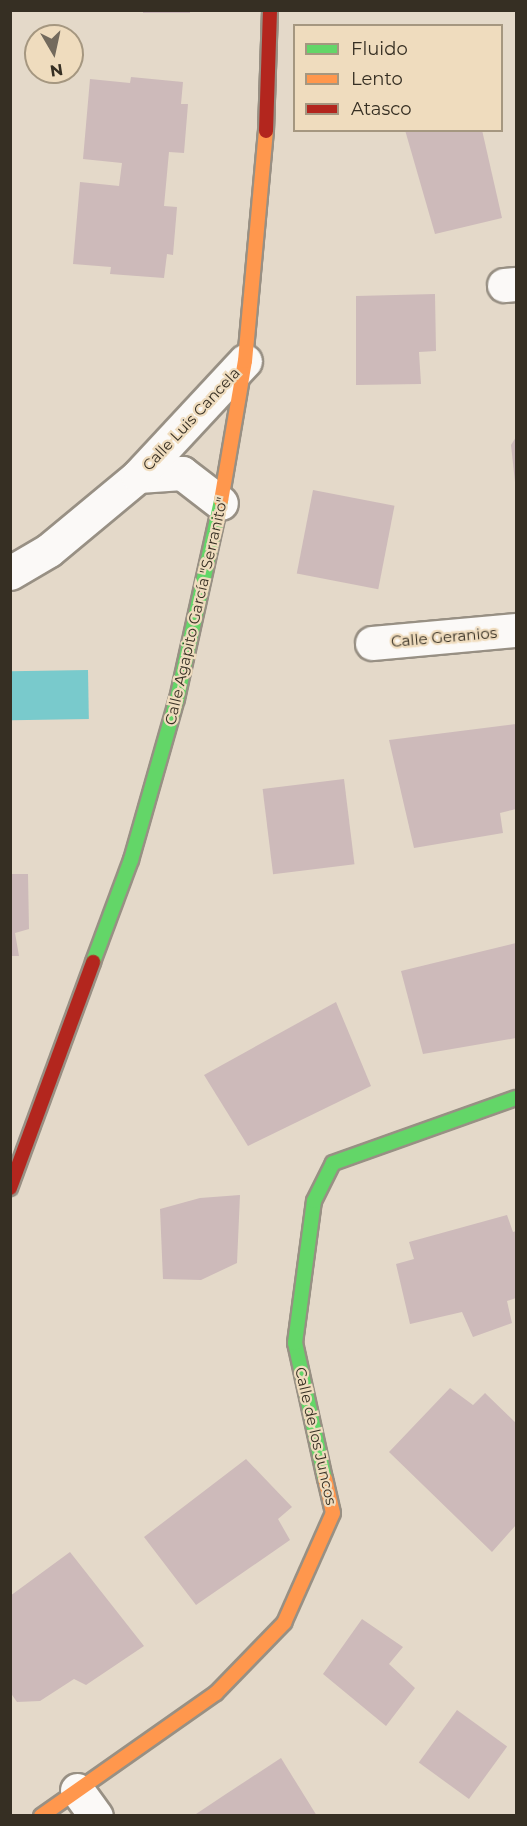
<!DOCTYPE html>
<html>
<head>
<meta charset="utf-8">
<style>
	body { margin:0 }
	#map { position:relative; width:527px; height:1826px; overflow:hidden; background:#e4d9c9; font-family:Montserrat,sans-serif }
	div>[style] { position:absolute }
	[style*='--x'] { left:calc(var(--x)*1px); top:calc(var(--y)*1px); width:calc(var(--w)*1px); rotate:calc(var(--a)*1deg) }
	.water>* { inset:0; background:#79cacc; transform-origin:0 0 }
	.building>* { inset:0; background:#cdbaba; transform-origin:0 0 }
	.roads { filter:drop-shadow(2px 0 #989084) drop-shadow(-2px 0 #989084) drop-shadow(0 2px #989084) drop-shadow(0 -2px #989084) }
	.street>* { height:33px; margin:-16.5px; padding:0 16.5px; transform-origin:16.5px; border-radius:16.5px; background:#fbf9f7 }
	.fast>* { height:14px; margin:-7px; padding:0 7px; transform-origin:7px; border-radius:7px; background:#63d668 }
	.slow>* { height:14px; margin:-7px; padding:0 7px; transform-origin:7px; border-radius:7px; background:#ff974d }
	.jam>* { height:14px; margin:-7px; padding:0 7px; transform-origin:7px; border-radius:7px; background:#b3261e }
	span { translate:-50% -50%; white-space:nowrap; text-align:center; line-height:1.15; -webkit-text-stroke:4.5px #efdcbe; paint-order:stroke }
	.street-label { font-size:15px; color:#362f23 }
	.frame { position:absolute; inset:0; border:12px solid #362f23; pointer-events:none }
	.legend { position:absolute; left:293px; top:24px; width:210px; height:108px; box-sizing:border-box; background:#efdcbe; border:2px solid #a59780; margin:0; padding:8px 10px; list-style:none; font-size:18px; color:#362f23 }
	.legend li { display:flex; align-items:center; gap:12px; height:30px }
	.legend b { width:30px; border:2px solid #a59780 }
	.north { position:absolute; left:24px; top:24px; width:60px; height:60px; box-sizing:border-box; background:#efdcbe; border:2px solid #a59780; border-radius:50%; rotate:171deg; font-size:16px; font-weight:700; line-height:24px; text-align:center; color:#362f23 }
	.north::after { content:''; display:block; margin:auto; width:21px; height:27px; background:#736a5d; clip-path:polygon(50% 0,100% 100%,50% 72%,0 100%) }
</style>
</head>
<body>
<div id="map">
	<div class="water">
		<i style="left:88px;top:670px;width:49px;height:77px;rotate:89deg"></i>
	</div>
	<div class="building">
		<i style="left:143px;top:10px;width:47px;height:3px"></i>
		<i style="clip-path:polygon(131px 77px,183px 82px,181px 104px,188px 104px,184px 153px,169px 152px,164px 206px,177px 207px,173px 255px,167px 254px,164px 278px,110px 274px,111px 267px,73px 264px,80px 182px,119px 186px,122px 163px,83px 159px,90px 79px,130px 83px)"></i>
		<i style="clip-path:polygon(405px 130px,482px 130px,502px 218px,435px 234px)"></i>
		<i style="clip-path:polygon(435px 294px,436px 351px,419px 352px,421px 384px,356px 385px,356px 296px)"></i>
		<i style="clip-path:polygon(516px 437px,516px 482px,515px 482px,511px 445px)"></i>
		<i style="left:313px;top:490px;width:83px;height:85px;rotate:11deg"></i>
		<i style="clip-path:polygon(516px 724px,516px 809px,500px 813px,503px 833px,414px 848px,389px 740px)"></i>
		<i style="left:344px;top:779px;width:86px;height:82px;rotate:83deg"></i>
		<i style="clip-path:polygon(10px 874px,28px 874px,29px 929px,15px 933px,19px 956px,10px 956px)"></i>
		<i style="clip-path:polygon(516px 943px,516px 1038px,423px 1054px,401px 971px)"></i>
		<i style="clip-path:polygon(336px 1002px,371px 1086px,248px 1146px,204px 1075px)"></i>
		<i style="clip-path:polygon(240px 1195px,237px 1263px,201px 1280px,163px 1279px,160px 1209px,200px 1198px)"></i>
		<i style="clip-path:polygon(507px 1215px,513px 1232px,516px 1231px,516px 1298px,507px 1301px,512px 1323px,473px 1337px,462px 1312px,410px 1324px,396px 1264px,414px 1259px,409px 1242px)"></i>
		<i style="clip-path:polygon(450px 1388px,473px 1405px,485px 1393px,516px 1423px,516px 1525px,492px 1552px,389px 1452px)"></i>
		<i style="clip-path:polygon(246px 1459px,292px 1507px,278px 1519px,290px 1540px,196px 1605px,144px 1537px)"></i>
		<i style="clip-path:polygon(70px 1552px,144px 1646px,86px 1685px,74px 1679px,40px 1701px,17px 1702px,10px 1692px,10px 1596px)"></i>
		<i style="clip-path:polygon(362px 1619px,403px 1647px,389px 1664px,415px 1688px,386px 1726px,323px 1674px)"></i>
		<i style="left:457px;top:1710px;width:62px;height:65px;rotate:36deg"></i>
		<i style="clip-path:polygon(281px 1758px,317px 1816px,193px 1816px,226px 1794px)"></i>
	</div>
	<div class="roads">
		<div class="street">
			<i style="--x:504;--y:285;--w:12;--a:-5"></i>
			<i style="--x:138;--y:476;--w:44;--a:-3.9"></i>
			<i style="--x:182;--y:473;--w:49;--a:37.6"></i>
			<i style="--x:10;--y:573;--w:45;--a:-30.5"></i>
			<i style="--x:49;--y:550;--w:116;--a:-39.7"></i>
			<i style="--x:138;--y:476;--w:157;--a:-47.1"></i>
			<i style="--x:372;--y:643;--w:145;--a:-5.2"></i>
			<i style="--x:77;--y:1790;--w:32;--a:54"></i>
		</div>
		<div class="fast">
			<i style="--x:93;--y:962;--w:109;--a:-69.6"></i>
			<i style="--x:131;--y:860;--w:167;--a:-74.1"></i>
			<i style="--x:177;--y:699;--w:203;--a:-77.5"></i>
			<i style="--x:325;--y:1479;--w:139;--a:-102.4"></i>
			<i style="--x:295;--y:1343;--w:143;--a:-82.4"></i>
			<i style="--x:314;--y:1201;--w:42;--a:-63.4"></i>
			<i style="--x:333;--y:1163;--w:194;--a:-19.6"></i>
		</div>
		<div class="slow">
			<i style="--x:221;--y:501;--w:142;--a:-80.3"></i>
			<i style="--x:245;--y:361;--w:231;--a:-84.8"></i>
			<i style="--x:41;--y:1816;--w:214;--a:-35.1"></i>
			<i style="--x:216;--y:1693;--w:98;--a:-45.8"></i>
			<i style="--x:284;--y:1623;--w:120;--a:-66"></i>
			<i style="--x:333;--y:1513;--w:35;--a:-103"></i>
		</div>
		<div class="jam">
			<i style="--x:266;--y:131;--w:121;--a:-88.1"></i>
			<i style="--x:10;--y:1188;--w:241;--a:-69.8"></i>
		</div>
	</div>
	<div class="street-label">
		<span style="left:191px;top:419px;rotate:-47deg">Calle Luis Cancela</span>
		<span style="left:196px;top:611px;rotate:-77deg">Calle Agapito García "Serranito"</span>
		<span style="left:444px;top:637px;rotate:-5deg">Calle Geranios</span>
		<span style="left:316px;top:1436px;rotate:77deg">Calle de los Juncos</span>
	</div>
	<div class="frame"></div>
	<ul class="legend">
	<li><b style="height:8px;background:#63d668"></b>Fluido</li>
	<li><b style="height:8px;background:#ff974d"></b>Lento</li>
	<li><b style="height:8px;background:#b3261e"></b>Atasco</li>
	</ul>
	<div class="north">N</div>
</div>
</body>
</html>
